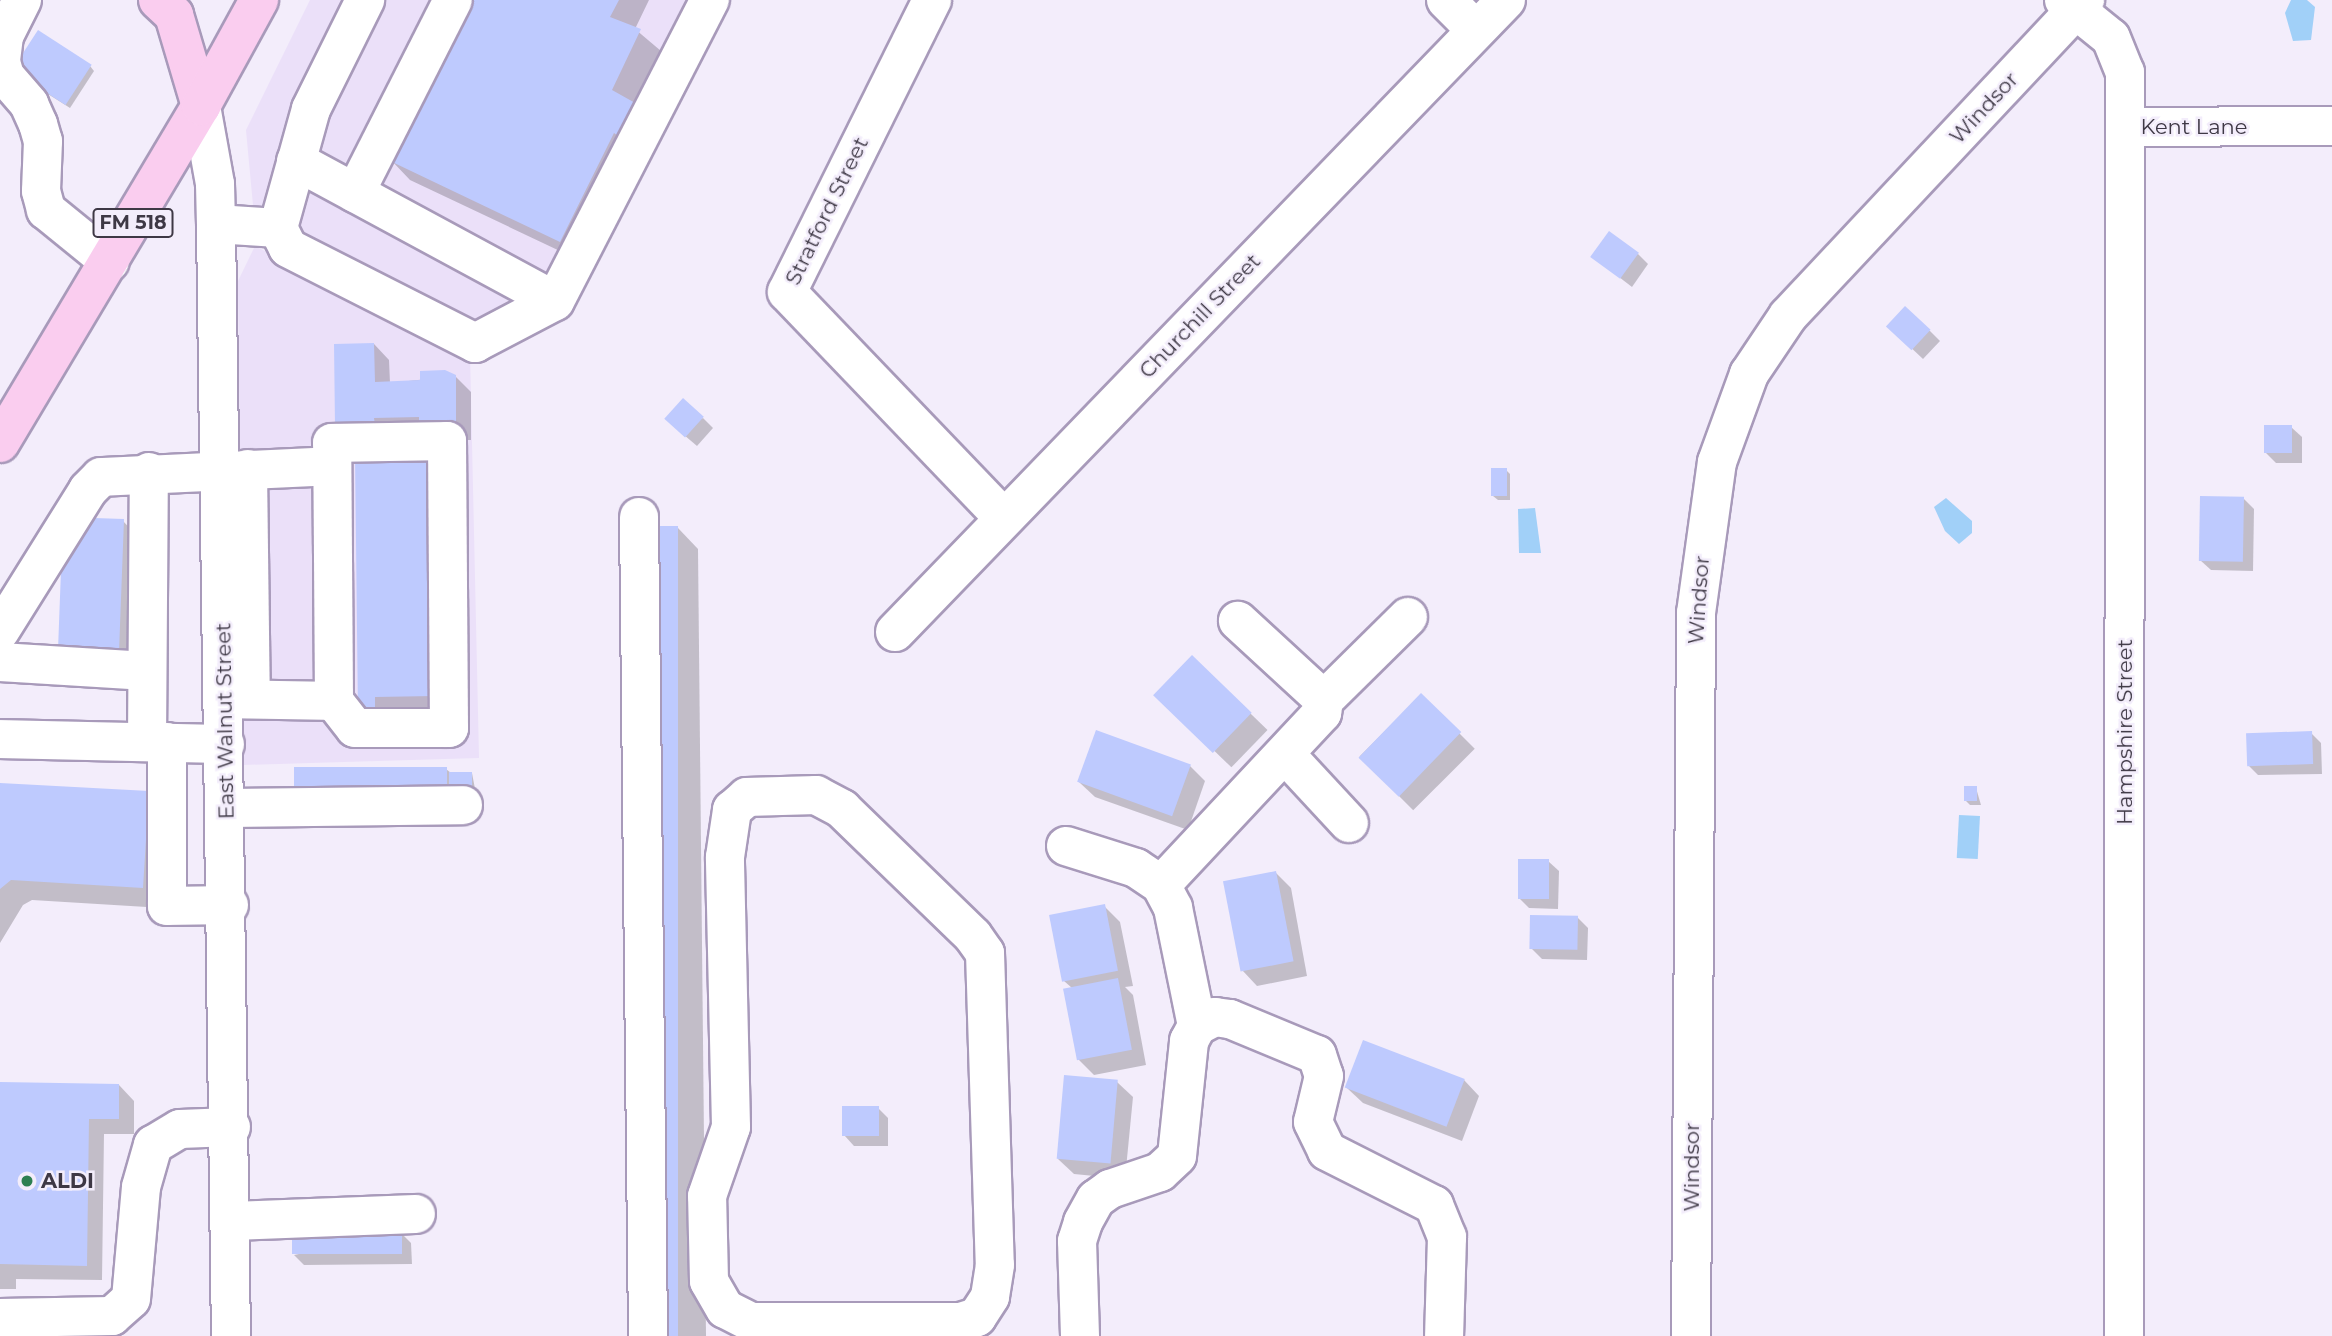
<!DOCTYPE html>
<html>
<head>
<meta charset="utf-8">
<style>
	body { margin:0 }
	#map { position:relative; width:2332px; height:1336px; overflow:hidden; background:#f3edfb; font-family:Montserrat,sans-serif }
	div>[style] { position:absolute }
	[style*='--x'] { left:calc(var(--x)*1px); top:calc(var(--y)*1px); width:calc(var(--w)*1px); rotate:calc(var(--a)*1deg) }
	.built>* { inset:0; background:#ebe0f9 }
	.water>* { inset:0; background:#a1d0f8; transform-origin:0 0 }
	.shadow>* { inset:0; background:#0003; transform-origin:0 0 }
	.building>* { inset:0; background:#becafe; transform-origin:0 0 }
	.roads { filter:drop-shadow(2px 0 #a89aba) drop-shadow(-2px 0 #a89aba) drop-shadow(0 2px #a89aba) drop-shadow(0 -2px #a89aba) }
	.minor>* { height:38px; margin:-19px; padding:0 19px; transform-origin:19px; border-radius:19px; background:#fff }
	.major>* { height:38px; margin:-19px; padding:0 19px; transform-origin:19px; border-radius:19px; background:#facdef }
	.dots>* { width:19px; height:19px; translate:-50% -50%; box-sizing:border-box; border:4px solid #f3edfb; border-radius:50% }
	span { translate:-50% -50%; white-space:nowrap; text-align:center; line-height:1.15; -webkit-text-stroke:5px #f3edfb; paint-order:stroke }
	.shield-label span { padding:2px 5px; background:#f3edfb; border:2px solid; border-radius:5px; -webkit-text-stroke-width:0 }
	.shield-label { font-size:19px; color:#3e3845; font-weight:700 }
	.street-label { font-size:21px; color:#3e3845 }
	.poi-label { font-size:21px; color:#3e3845; font-weight:700 }
	.left { translate:0 -50%; text-align:left }
</style>
</head>
<body>
<div id="map">
	<div class="built">
		<i style="clip-path:polygon(310px 0,719px 0,565px 311px,486px 354px,256px 237px,246px 130px)"></i>
		<i style="clip-path:polygon(255px 246px,470px 354px,479px 758px,243px 765px,238px 281px)"></i>
	</div>
	<div class="water">
		<i style="clip-path:polygon(2291px 0,2307px 0,2315px 7px,2311px 40px,2293px 41px,2285px 13px)"></i>
		<i style="clip-path:polygon(1946px 498px,1972px 521px,1972px 533px,1959px 544px,1945px 531px,1934px 507px)"></i>
		<i style="clip-path:polygon(1535px 508px,1541px 553px,1519px 553px,1518px 509px)"></i>
		<i style="left:1959px;top:815px;width:21px;height:43px;rotate:3deg"></i>
	</div>
	<div class="shadow">
		<i style="clip-path:polygon(465px 0,649px 0,635px 29px,661px 51px,636px 105px,581px 261px,410px 180px,390px 159px)"></i>
		<i style="clip-path:polygon(90px 66px,94px 71px,70px 108px,18px 75px)"></i>
		<i style="clip-path:polygon(1638px 254px,1648px 264px,1632px 287px,1593px 257px)"></i>
		<i style="clip-path:polygon(1889px 327px,1930px 331px,1940px 341px,1923px 359px)"></i>
		<i style="clip-path:polygon(374px 344px,389px 360px,390px 383px,455px 376px,471px 392px,471px 440px,352px 441px)"></i>
		<i style="clip-path:polygon(703px 418px,713px 428px,697px 446px,677px 429px)"></i>
		<i style="clip-path:polygon(2291px 427px,2302px 437px,2302px 463px,2276px 463px,2266px 453px)"></i>
		<i style="clip-path:polygon(357px 455px,454px 716px,360px 716px)"></i>
		<i style="clip-path:polygon(1506px 470px,1510px 474px,1510px 500px,1498px 500px,1493px 496px)"></i>
		<i style="clip-path:polygon(2244px 499px,2254px 509px,2253px 571px,2211px 570px,2200px 560px)"></i>
		<i style="clip-path:polygon(123px 521px,138px 537px,134px 667px,75px 664px)"></i>
		<i style="clip-path:polygon(678px 528px,698px 549px,706px 1336px,665px 1336px)"></i>
		<i style="left:1192px;top:657px;width:105px;height:52px;rotate:44deg"></i>
		<i style="left:1421px;top:695px;width:76px;height:87px;rotate:45deg"></i>
		<i style="clip-path:polygon(2311px 733px,2321px 743px,2322px 774px,2258px 775px,2248px 765px)"></i>
		<i style="clip-path:polygon(1190px 766px,1205px 781px,1188px 830px,1095px 797px,1079px 782px)"></i>
		<i style="clip-path:polygon(446px 769px,451px 773px,472px 773px,476px 794px,311px 808px)"></i>
		<i style="clip-path:polygon(0 784px,148px 792px,163px 908px,32px 900px,23px 905px,0 943px)"></i>
		<i style="clip-path:polygon(1976px 788px,1981px 805px,1970px 805px,1965px 800px)"></i>
		<i style="clip-path:polygon(1548px 861px,1559px 871px,1558px 909px,1529px 908px,1519px 898px)"></i>
		<i style="clip-path:polygon(1276px 873px,1291px 888px,1307px 976px,1257px 986px,1242px 970px)"></i>
		<i style="clip-path:polygon(1104px 906px,1120px 922px,1133px 986px,1125px 987px,1133px 995px,1146px 1065px,1094px 1075px,1078px 1059px,1072px 988px,1064px 981px)"></i>
		<i style="clip-path:polygon(1577px 917px,1588px 928px,1587px 960px,1542px 959px,1532px 949px)"></i>
		<i style="clip-path:polygon(1464px 1080px,1479px 1096px,1462px 1141px,1363px 1103px,1347px 1088px)"></i>
		<i style="clip-path:polygon(1117px 1082px,1133px 1097px,1125px 1179px,1074px 1174px,1058px 1159px)"></i>
		<i style="clip-path:polygon(0 1084px,119px 1085px,134px 1101px,134px 1134px,104px 1134px,102px 1280px,16px 1279px,16px 1289px,0 1289px)"></i>
		<i style="clip-path:polygon(878px 1108px,888px 1118px,888px 1146px,854px 1146px,844px 1135px)"></i>
		<i style="clip-path:polygon(401px 1233px,411px 1243px,412px 1264px,304px 1265px,294px 1255px)"></i>
	</div>
	<div class="building">
		<i style="clip-path:polygon(464px 0,619px 0,610px 17px,641px 29px,612px 90px,637px 104px,621px 138px,614px 133px,560px 242px,388px 160px)"></i>
		<i style="left:38px;top:30px;width:64px;height:48px;rotate:33deg"></i>
		<i style="left:1609px;top:231px;width:37px;height:32px;rotate:36deg"></i>
		<i style="left:1905px;top:306px;width:35px;height:28px;rotate:43deg"></i>
		<i style="clip-path:polygon(374px 343px,375px 382px,420px 380px,420px 371px,445px 370px,456px 375px,456px 425px,419px 425px,419px 417px,374px 418px,375px 425px,335px 426px,334px 344px)"></i>
		<i style="left:683px;top:398px;width:28px;height:28px;rotate:42deg"></i>
		<i style="left:2292px;top:425px;width:28px;height:28px;rotate:90deg"></i>
		<i style="clip-path:polygon(431px 452px,434px 696px,375px 697px,375px 717px,358px 717px,355px 453px)"></i>
		<i style="left:1491px;top:468px;width:16px;height:28px"></i>
		<i style="left:2200px;top:496px;width:44px;height:65px;rotate:1deg"></i>
		<i style="clip-path:polygon(94px 518px,124px 519px,119px 652px,58px 650px,61px 570px)"></i>
		<i style="left:654px;top:526px;width:24px;height:810px"></i>
		<i style="left:1192px;top:655px;width:83px;height:56px;rotate:44deg"></i>
		<i style="left:1421px;top:693px;width:56px;height:90px;rotate:44deg"></i>
		<i style="left:1096px;top:730px;width:101px;height:55px;rotate:20deg"></i>
		<i style="left:2312px;top:731px;width:33px;height:66px;rotate:88deg"></i>
		<i style="left:447px;top:767px;width:25px;height:153px;rotate:90deg"></i>
		<i style="left:449px;top:772px;width:23px;height:18px"></i>
		<i style="clip-path:polygon(0 783px,149px 791px,143px 888px,11px 880px,0 889px)"></i>
		<i style="left:1964px;top:786px;width:13px;height:15px"></i>
		<i style="left:1518px;top:859px;width:31px;height:40px"></i>
		<i style="left:1276px;top:871px;width:92px;height:54px;rotate:79deg"></i>
		<i style="left:1105px;top:904px;width:68px;height:57px;rotate:79deg"></i>
		<i style="left:1530px;top:915px;width:48px;height:34px;rotate:1deg"></i>
		<i style="left:1118px;top:978px;width:73px;height:56px;rotate:79deg"></i>
		<i style="left:1363px;top:1040px;width:109px;height:51px;rotate:21deg"></i>
		<i style="left:1064px;top:1075px;width:54px;height:84px;rotate:5deg"></i>
		<i style="clip-path:polygon(0 1082px,119px 1084px,119px 1119px,89px 1119px,87px 1266px,0 1264px)"></i>
		<i style="left:842px;top:1106px;width:37px;height:30px"></i>
		<i style="left:402px;top:1231px;width:23px;height:110px;rotate:90deg"></i>
	</div>
	<div class="roads">
		<div class="minor">
			<i style="--x:22;--y:0;--w:40;--a:116.6"></i>
			<i style="--x:4;--y:36;--w:26;--a:97"></i>
			<i style="--x:1;--y:62;--w:15;--a:74"></i>
			<i style="--x:5;--y:76;--w:37;--a:49"></i>
			<i style="--x:29;--y:104;--w:22;--a:66"></i>
			<i style="--x:38;--y:124;--w:18;--a:74"></i>
			<i style="--x:43;--y:141;--w:50;--a:92.3"></i>
			<i style="--x:41;--y:191;--w:20;--a:75"></i>
			<i style="--x:46;--y:210;--w:82;--a:39.1"></i>
			<i style="--x:932;--y:0;--w:326;--a:116.4"></i>
			<i style="--x:787;--y:292;--w:313;--a:46.2"></i>
			<i style="--x:1446;--y:0;--w:42;--a:45"></i>
			<i style="--x:2064;--y:0;--w:60;--a:39"></i>
			<i style="--x:2111;--y:38;--w:37;--a:68"></i>
			<i style="--x:2125;--y:72;--w:1264;--a:90.05"></i>
			<i style="--x:201;--y:106;--w:79;--a:79.8"></i>
			<i style="--x:215;--y:184;--w:40;--a:88.6"></i>
			<i style="--x:216;--y:224;--w:1112;--a:89.23"></i>
			<i style="--x:2126;--y:127;--w:206;--a:-0.3"></i>
			<i style="--x:296;--y:161;--w:294;--a:28.4"></i>
			<i style="--x:355;--y:193;--w:216;--a:-63.1"></i>
			<i style="--x:216;--y:224;--w:62;--a:3.7"></i>
			<i style="--x:278;--y:228;--w:123;--a:-74.5"></i>
			<i style="--x:311;--y:109;--w:122;--a:-63.6"></i>
			<i style="--x:278;--y:228;--w:22;--a:63"></i>
			<i style="--x:288;--y:248;--w:210;--a:26.9"></i>
			<i style="--x:475;--y:343;--w:90;--a:-27.7"></i>
			<i style="--x:555;--y:301;--w:339;--a:-62.8"></i>
			<i style="--x:248;--y:469;--w:230;--a:89.3"></i>
			<i style="--x:639;--y:517;--w:819;--a:89.37"></i>
			<i style="--x:0;--y:631;--w:166;--a:-58"></i>
			<i style="--x:88;--y:490;--w:18;--a:-45"></i>
			<i style="--x:101;--y:477;--w:231;--a:-2.7"></i>
			<i style="--x:895;--y:632;--w:879;--a:-45.97"></i>
			<i style="--x:0;--y:662;--w:147;--a:3.5"></i>
			<i style="--x:224;--y:699;--w:110;--a:1"></i>
			<i style="--x:334;--y:701;--w:258;--a:-90.4"></i>
			<i style="--x:332;--y:443;--w:115;--a:-1"></i>
			<i style="--x:447;--y:441;--w:287;--a:89.6"></i>
			<i style="--x:449;--y:728;--w:94;--a:180"></i>
			<i style="--x:355;--y:728;--w:34;--a:-128"></i>
			<i style="--x:1324;--y:700;--w:118;--a:-44.7"></i>
			<i style="--x:0;--y:739;--w:225;--a:1.3"></i>
			<i style="--x:147;--y:742;--w:270;--a:-89.6"></i>
			<i style="--x:167;--y:742;--w:164;--a:90"></i>
			<i style="--x:167;--y:906;--w:62;--a:-0.9"></i>
			<i style="--x:1285;--y:754;--w:94;--a:47.2"></i>
			<i style="--x:816;--y:795;--w:30;--a:28"></i>
			<i style="--x:842;--y:809;--w:182;--a:44.1"></i>
			<i style="--x:973;--y:936;--w:21;--a:55"></i>
			<i style="--x:985;--y:953;--w:312;--a:88.2"></i>
			<i style="--x:995;--y:1265;--w:32;--a:99"></i>
			<i style="--x:990;--y:1297;--w:24;--a:123"></i>
			<i style="--x:977;--y:1317;--w:17;--a:163"></i>
			<i style="--x:961;--y:1322;--w:210;--a:180"></i>
			<i style="--x:751;--y:1322;--w:29;--a:-153"></i>
			<i style="--x:725;--y:1309;--w:32;--a:-120"></i>
			<i style="--x:709;--y:1281;--w:85;--a:-91.3"></i>
			<i style="--x:707;--y:1196;--w:73;--a:-70.8"></i>
			<i style="--x:731;--y:1127;--w:270;--a:-91.3"></i>
			<i style="--x:725;--y:857;--w:48;--a:-81.5"></i>
			<i style="--x:732;--y:810;--w:20;--a:-41"></i>
			<i style="--x:747;--y:797;--w:69;--a:-1.7"></i>
			<i style="--x:227;--y:808;--w:236;--a:-0.7"></i>
			<i style="--x:1066;--y:846;--w:73;--a:17.4"></i>
			<i style="--x:1136;--y:868;--w:30;--a:34"></i>
			<i style="--x:1161;--y:885;--w:26;--a:62"></i>
			<i style="--x:1173;--y:908;--w:120;--a:78.5"></i>
			<i style="--x:1161;--y:885;--w:236;--a:-46.9"></i>
			<i style="--x:1322;--y:713;--w:13;--a:-81"></i>
			<i style="--x:1324;--y:700;--w:117;--a:-137.4"></i>
			<i style="--x:232;--y:1221;--w:184;--a:-2.2"></i>
			<i style="--x:0;--y:1318;--w:112;--a:-1"></i>
			<i style="--x:112;--y:1316;--w:25;--a:-42"></i>
			<i style="--x:131;--y:1299;--w:112;--a:-84.9"></i>
			<i style="--x:141;--y:1187;--w:44;--a:-74.1"></i>
			<i style="--x:153;--y:1145;--w:31;--a:-31"></i>
			<i style="--x:180;--y:1129;--w:51;--a:-2.2"></i>
			<i style="--x:1080;--y:1336;--w:95;--a:-91.8"></i>
			<i style="--x:1077;--y:1241;--w:20;--a:-72"></i>
			<i style="--x:1083;--y:1222;--w:26;--a:-61"></i>
			<i style="--x:1096;--y:1199;--w:17;--a:-36"></i>
			<i style="--x:1110;--y:1189;--w:53;--a:-18.8"></i>
			<i style="--x:1160;--y:1172;--w:23;--a:-43"></i>
			<i style="--x:1177;--y:1156;--w:116;--a:-84"></i>
			<i style="--x:1189;--y:1041;--w:17;--a:-62"></i>
			<i style="--x:1197;--y:1026;--w:20;--a:-27"></i>
			<i style="--x:1215;--y:1017;--w:15;--a:8"></i>
			<i style="--x:1230;--y:1019;--w:94;--a:22.5"></i>
			<i style="--x:1317;--y:1055;--w:22;--a:72"></i>
			<i style="--x:1324;--y:1076;--w:47;--a:103.4"></i>
			<i style="--x:1313;--y:1122;--w:32;--a:64"></i>
			<i style="--x:1327;--y:1151;--w:120;--a:26.8"></i>
			<i style="--x:1434;--y:1205;--w:35;--a:68"></i>
			<i style="--x:1447;--y:1237;--w:99;--a:91.7"></i>
			<i style="--x:1691;--y:1336;--w:723;--a:-89.6"></i>
			<i style="--x:1696;--y:613;--w:152;--a:-82.1"></i>
			<i style="--x:1717;--y:462;--w:94;--a:-70"></i>
			<i style="--x:1749;--y:374;--w:70;--a:-56.1"></i>
			<i style="--x:1788;--y:316;--w:434;--a:-46.8"></i>
		</div>
		<div class="major">
			<i style="--x:158;--y:0;--w:22;--a:43"></i>
			<i style="--x:174;--y:15;--w:95;--a:73.5"></i>
			<i style="--x:0;--y:443;--w:392;--a:-59.2"></i>
			<i style="--x:201;--y:106;--w:121;--a:-61.3"></i>
		</div>
	</div>
	<div class="dots">
		<i style="left:27px;top:1181px;background:#2e7f51"></i>
	</div>
	<div class="shield-label">
		<span style="left:133px;top:223px">FM 518</span>
	</div>
	<div class="street-label">
		<span style="left:1984px;top:108px;rotate:-47deg">Windsor</span>
		<span style="left:2194px;top:127px">Kent Lane</span>
		<span style="left:827px;top:211px;rotate:-64deg">Stratford Street</span>
		<span style="left:1200px;top:316px;rotate:-46deg">Churchill Street</span>
		<span style="left:1699px;top:600px;rotate:-86deg">Windsor</span>
		<span style="left:225px;top:721px;rotate:-91deg">East Walnut Street</span>
		<span style="left:2125px;top:732px;rotate:-90deg">Hampshire Street</span>
		<span style="left:1692px;top:1167px;rotate:-90deg">Windsor</span>
	</div>
	<div class="poi-label">
		<span class="left" style="left:41px;top:1181px">ALDI</span>
	</div>
</div>
</body>
</html>
